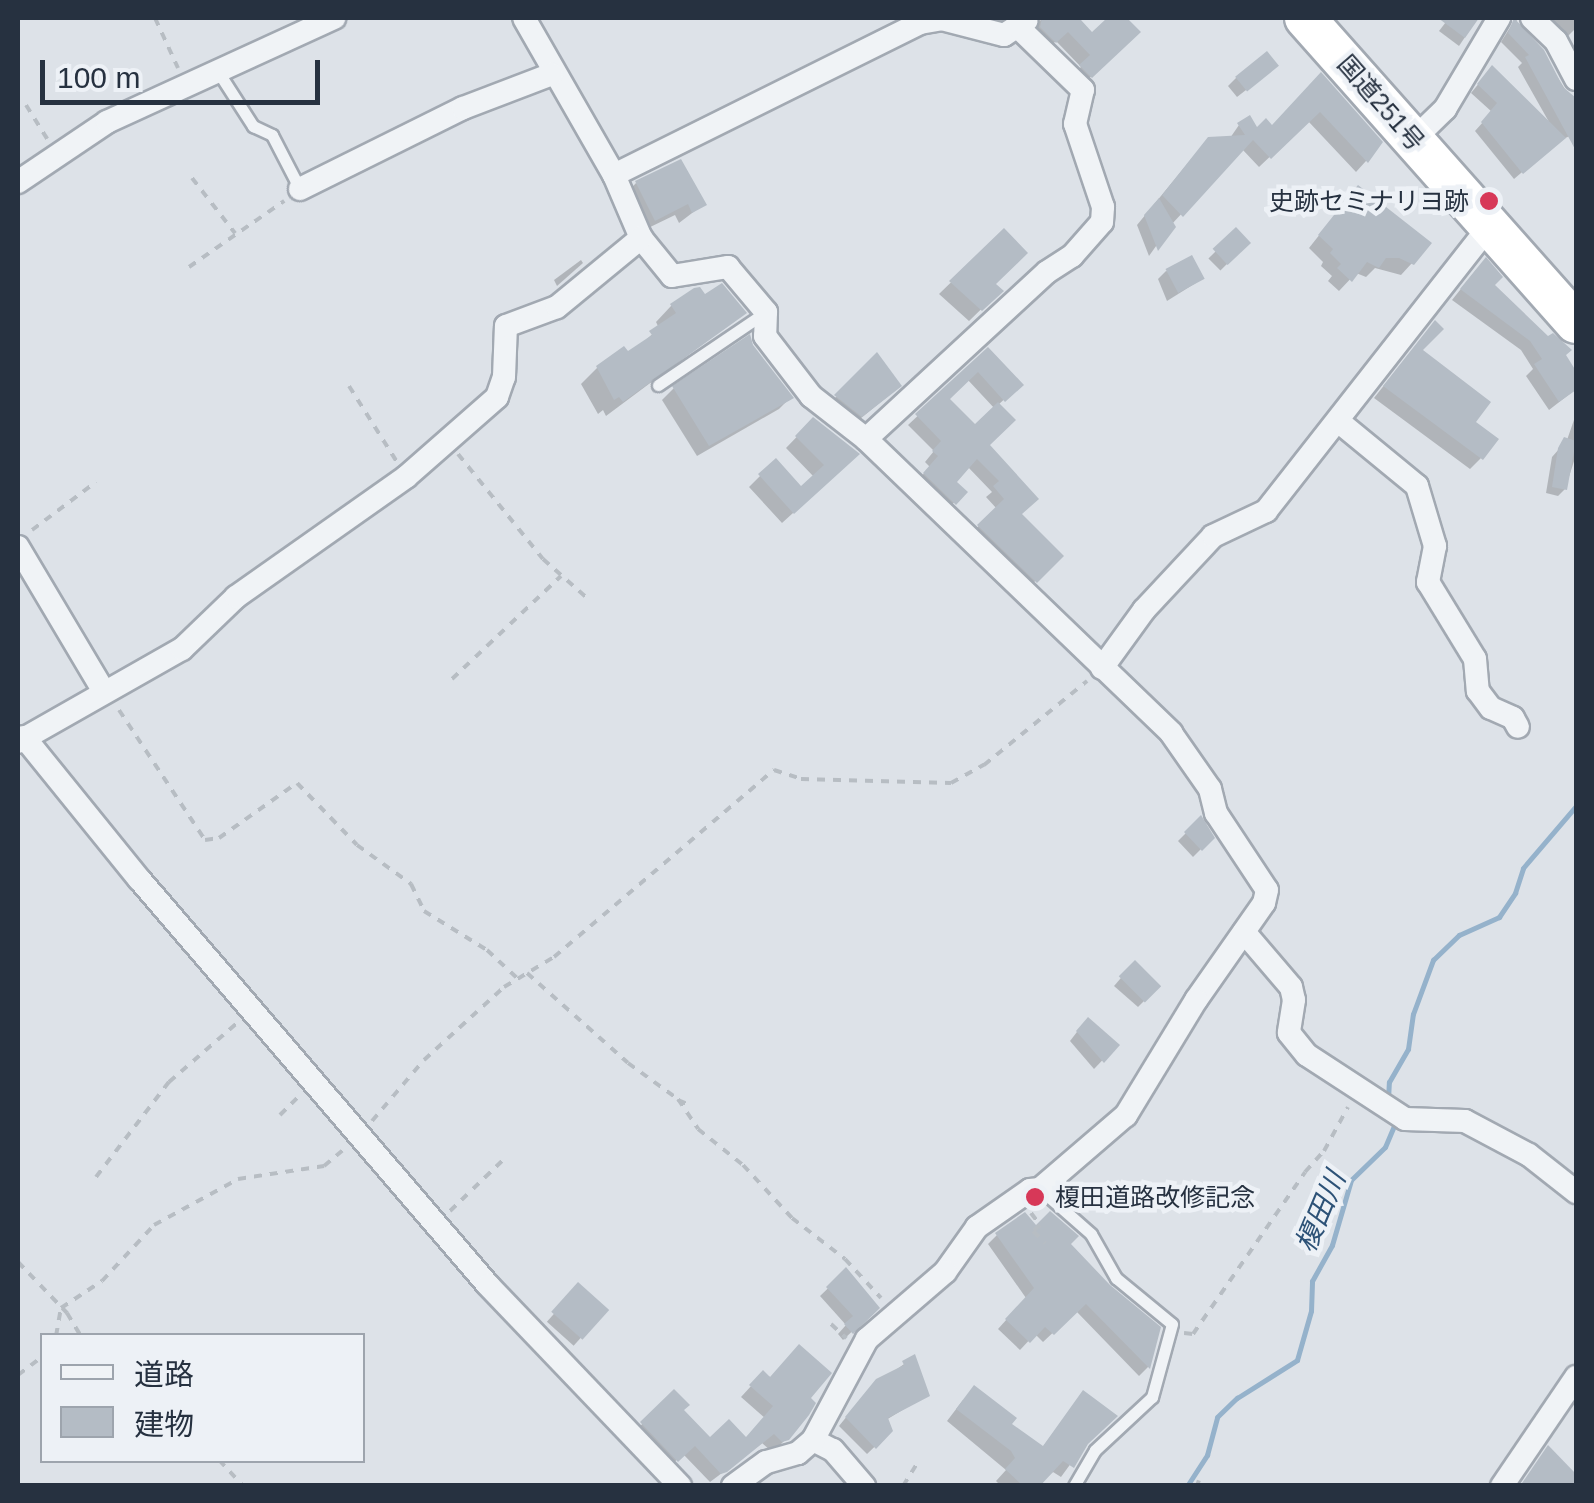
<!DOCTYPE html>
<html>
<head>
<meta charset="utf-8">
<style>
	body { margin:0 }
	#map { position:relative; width:1594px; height:1503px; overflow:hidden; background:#dde2e8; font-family:Helvetica,"Noto Sans JP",sans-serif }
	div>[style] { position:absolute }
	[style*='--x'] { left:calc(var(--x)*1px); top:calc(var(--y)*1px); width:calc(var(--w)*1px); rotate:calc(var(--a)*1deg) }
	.shadow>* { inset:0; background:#0003; transform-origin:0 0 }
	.stream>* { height:5px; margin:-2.5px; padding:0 2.5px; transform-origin:2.5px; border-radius:2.5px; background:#95b2cb }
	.building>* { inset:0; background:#b4bcc5; transform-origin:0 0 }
	.path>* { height:4px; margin-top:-2px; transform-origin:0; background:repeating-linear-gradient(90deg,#b7bdc3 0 8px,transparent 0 16px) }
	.roads { filter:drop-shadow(2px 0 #a2a9b2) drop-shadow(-2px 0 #a2a9b2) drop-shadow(0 2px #a2a9b2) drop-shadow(0 -2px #a2a9b2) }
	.lane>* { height:11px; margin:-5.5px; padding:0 5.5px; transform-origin:5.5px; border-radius:5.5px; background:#f0f3f6 }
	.street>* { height:22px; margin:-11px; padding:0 11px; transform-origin:11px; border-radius:11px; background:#f0f3f6 }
	.highway>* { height:40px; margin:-20px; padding:0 20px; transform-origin:20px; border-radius:20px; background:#fff }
	.dots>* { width:28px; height:28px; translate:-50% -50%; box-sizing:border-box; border:5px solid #edf1f6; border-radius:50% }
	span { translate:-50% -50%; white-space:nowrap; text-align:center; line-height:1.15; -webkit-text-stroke:9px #edf1f6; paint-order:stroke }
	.street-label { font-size:25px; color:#263140 }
	.poi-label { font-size:25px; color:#263140 }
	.right { translate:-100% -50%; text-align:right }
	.left { translate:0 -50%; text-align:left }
	.water-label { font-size:28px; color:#2d5277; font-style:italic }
	.frame { position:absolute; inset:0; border:20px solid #263140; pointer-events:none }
	.legend { position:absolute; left:40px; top:1333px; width:325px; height:130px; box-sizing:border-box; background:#edf1f6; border:2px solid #9da4ad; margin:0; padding:12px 18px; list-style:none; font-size:30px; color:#263140 }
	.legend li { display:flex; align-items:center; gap:20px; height:50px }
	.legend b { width:50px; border:2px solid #9da4ad }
	.scale { position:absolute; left:40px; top:60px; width:280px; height:45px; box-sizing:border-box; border:5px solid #263140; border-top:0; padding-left:12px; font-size:30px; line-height:35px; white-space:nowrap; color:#263140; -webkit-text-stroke:8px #edf1f6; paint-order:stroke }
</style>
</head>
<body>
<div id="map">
	<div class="shadow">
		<i style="clip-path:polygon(1043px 18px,1074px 18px,1091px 36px,1110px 18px,1124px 18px,1138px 32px,1080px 87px,1070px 77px,1081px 67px,1056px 41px,1044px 52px,1031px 29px)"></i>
		<i style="clip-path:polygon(1449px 18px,1478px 18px,1459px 46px,1439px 31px)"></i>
		<i style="clip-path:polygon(1516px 18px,1519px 29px,1542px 52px,1576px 107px,1576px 133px,1559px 141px,1514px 179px,1475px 131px,1492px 112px,1471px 93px,1485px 76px,1549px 122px,1518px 67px,1522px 63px,1501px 42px)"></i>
		<i style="clip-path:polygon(1541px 18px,1576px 18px,1576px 28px,1564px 40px)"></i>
		<i style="clip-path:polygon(1268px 73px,1237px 97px,1228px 86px,1236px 78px)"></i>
		<i style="clip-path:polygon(1321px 76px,1380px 142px,1366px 161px,1356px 172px,1308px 121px,1259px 167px,1242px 149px,1171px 225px,1149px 256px,1137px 225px,1198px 151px,1230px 138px,1239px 125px,1256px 131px,1272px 128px)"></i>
		<i style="clip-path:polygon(636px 183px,704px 204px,679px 223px,675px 215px,642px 231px,624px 196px)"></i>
		<i style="clip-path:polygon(1347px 200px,1412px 263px,1401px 275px,1375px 268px,1366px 277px,1356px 273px,1339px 291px,1328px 281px,1332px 276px,1321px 266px,1323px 262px,1309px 248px)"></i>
		<i style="clip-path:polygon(1004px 231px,993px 284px,1000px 291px,969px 321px,939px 294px)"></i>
		<i style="left:1236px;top:231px;width:17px;height:39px;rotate:45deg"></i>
		<i style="clip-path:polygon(581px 260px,583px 263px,557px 286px,554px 280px)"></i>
		<i style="clip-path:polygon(1476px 270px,1548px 340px,1576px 375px,1576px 389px,1549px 410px,1526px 376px,1533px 369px,1521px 350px,1452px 300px)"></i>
		<i style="clip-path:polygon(1166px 271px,1202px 279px,1167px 301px,1158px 279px)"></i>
		<i style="clip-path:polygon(695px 290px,744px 313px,606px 416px,603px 410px,598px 414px,581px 384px,597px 368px,635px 350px,659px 328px,656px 322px,671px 306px)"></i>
		<i style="clip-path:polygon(1424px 335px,1420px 350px,1473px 422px,1481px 458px,1470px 469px,1374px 398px)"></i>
		<i style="clip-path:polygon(751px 346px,790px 398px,779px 409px,697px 456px,662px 400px,674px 388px)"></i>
		<i style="clip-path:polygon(evenodd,988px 350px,1020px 385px,998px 405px,987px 445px,1019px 515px,1061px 556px,1026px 590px,969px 535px,997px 509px,986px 497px,992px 492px,967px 466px,953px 483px,964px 492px,945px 512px,915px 483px,930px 467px,925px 462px,934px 451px,908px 425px,988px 350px,967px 379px,995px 409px,975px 428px,947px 399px,967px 379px)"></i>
		<i style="clip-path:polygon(877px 356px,887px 397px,850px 427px,825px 408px)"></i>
		<i style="clip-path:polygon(1576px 414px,1576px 455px,1565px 489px,1558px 496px,1546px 493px,1552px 457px,1567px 440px)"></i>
		<i style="clip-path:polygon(813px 420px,846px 465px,782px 523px,749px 487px,775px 461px,801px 489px,814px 477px,786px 448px)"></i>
		<i style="clip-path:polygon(1200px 819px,1212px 838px,1193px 857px,1178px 841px)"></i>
		<i style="clip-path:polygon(1127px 971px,1146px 999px,1138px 1007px,1114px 986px)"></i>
		<i style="clip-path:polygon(1080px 1028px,1116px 1046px,1094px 1069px,1070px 1041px)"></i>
		<i style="clip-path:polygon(1036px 1229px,1068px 1244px,1108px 1287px,1158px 1328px,1148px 1367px,1139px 1376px,1076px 1311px,1043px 1342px,1035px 1334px,1020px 1350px,998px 1329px,1026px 1298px,988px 1244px,997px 1235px)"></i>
		<i style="clip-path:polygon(846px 1271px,877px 1308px,843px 1340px,838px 1334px,846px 1325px,820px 1296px)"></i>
		<i style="left:579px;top:1286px;width:36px;height:48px;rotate:42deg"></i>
		<i style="clip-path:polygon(914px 1357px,927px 1395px,886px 1420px,891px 1431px,867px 1454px,839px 1426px,869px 1389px)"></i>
		<i style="clip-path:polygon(763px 1373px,807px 1398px,787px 1438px,776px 1449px,771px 1451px,762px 1443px,710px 1482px,683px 1454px,666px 1470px,632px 1434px,674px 1393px,681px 1410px,710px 1440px,745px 1440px,765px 1418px,741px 1397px)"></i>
		<i style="clip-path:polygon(1083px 1393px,1085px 1444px,1061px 1477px,1053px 1472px,1037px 1486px,1001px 1486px,996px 1481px,1006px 1470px,947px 1421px,963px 1400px,1042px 1448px)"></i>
	</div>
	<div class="stream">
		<i style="--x:1388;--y:1099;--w:17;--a:-87"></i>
		<i style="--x:1389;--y:1082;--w:38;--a:-60"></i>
		<i style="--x:1408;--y:1049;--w:35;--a:-82"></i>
		<i style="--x:1413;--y:1014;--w:58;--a:-69.7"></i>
		<i style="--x:1433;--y:960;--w:36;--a:-44"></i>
		<i style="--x:1459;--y:935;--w:44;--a:-24.2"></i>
		<i style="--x:1499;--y:917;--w:29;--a:-56"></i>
		<i style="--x:1515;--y:893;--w:26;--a:-72"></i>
		<i style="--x:1523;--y:868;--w:82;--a:-49.5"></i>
		<i style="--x:1187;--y:1486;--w:37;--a:-57"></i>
		<i style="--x:1207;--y:1455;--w:39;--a:-75"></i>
		<i style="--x:1217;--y:1417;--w:28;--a:-44"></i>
		<i style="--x:1237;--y:1398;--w:71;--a:-32.3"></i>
		<i style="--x:1297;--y:1360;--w:51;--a:-74.1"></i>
		<i style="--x:1311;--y:1311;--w:30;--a:-88"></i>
		<i style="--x:1312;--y:1281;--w:41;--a:-60.9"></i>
		<i style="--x:1332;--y:1245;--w:68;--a:-73.7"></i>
		<i style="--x:1351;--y:1180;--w:47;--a:-44.1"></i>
		<i style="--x:1385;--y:1147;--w:26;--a:-67"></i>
	</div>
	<div class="building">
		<i style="clip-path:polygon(1042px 18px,1084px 18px,1081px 20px,1092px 32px,1107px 18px,1127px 18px,1141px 32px,1092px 78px,1079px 65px,1090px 55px,1068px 32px,1056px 43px,1040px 27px)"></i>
		<i style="clip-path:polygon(1438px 18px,1479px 18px,1465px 38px)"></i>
		<i style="clip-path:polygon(1514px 18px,1544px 50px,1563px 87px,1576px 98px,1576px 151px,1525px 57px,1529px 55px,1508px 33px)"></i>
		<i style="left:1267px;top:51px;width:19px;height:41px;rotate:51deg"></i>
		<i style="clip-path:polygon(1492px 65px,1566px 138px,1523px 174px,1481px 122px,1497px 103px,1477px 84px)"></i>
		<i style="clip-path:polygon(1321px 72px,1383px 142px,1368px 163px,1320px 112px,1271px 159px,1253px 140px,1183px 217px,1162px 195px,1208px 137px,1245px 135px,1237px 123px,1250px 115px,1257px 127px,1266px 118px,1272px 125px)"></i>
		<i style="clip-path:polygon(681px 159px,707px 205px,692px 213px,688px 204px,655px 221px,635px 181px)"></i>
		<i style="clip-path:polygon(1358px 185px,1432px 243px,1414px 265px,1399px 258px,1386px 258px,1379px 268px,1367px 262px,1352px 282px,1337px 268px,1341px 264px,1330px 253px,1333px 249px,1318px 235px)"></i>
		<i style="clip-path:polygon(1159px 198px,1176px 227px,1158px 251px,1144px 215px)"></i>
		<i style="left:1236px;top:227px;width:22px;height:32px;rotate:47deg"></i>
		<i style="clip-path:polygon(1004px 228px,1028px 253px,996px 284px,1004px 291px,982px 311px,949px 281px)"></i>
		<i style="left:1192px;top:255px;width:27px;height:30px;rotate:62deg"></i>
		<i style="clip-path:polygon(1486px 257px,1503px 277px,1495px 285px,1548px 336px,1553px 333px,1572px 350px,1566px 355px,1576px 371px,1576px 390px,1559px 402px,1534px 364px,1542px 359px,1530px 341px,1460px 289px)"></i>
		<i style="clip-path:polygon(722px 283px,747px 313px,623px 402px,619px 397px,614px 400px,596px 366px,624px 346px,628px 351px,652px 335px,649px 331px,676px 313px,670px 304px,694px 288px,700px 287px,705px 294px)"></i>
		<i style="clip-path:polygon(1435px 320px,1444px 329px,1423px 350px,1491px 402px,1476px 422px,1499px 439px,1483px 460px,1383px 386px)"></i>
		<i style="clip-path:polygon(750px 334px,753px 345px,794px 398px,709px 446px,672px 386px)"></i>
		<i style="clip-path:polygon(988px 347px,1024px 385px,1005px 402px,978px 372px,950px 399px,975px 424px,998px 402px,1016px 420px,990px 445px,1039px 499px,1022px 514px,1064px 556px,1037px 583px,977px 525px,1004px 499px,993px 486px,999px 481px,977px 459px,957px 482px,968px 492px,956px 505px,923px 473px,938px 456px,932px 451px,941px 441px,915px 414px)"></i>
		<i style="clip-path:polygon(877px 352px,902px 386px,862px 417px,834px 395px)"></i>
		<i style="clip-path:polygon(813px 417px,860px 454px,794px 514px,758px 474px,776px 458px,801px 486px,824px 465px,795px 436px)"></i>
		<i style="clip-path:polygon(1564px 437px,1576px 441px,1567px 490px,1552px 487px,1558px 448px)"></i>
		<i style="clip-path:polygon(1201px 815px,1215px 838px,1202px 851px,1184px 832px)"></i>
		<i style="left:1135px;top:960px;width:37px;height:23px;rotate:45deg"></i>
		<i style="clip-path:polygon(1088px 1017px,1120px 1045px,1104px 1063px,1076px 1031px)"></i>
		<i style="clip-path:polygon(1050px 1211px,1079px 1236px,1071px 1244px,1110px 1285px,1161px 1327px,1150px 1369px,1086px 1304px,1054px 1335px,1045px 1327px,1030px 1343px,1005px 1319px,1034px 1288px,995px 1233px,1025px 1212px,1036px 1225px)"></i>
		<i style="clip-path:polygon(846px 1267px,880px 1308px,853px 1334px,844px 1324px,853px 1316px,826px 1287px)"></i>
		<i style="left:578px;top:1282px;width:42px;height:40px;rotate:42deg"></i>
		<i style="clip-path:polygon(799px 1344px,832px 1373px,811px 1398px,816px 1403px,809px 1415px,789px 1440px,782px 1442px,774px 1434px,727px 1472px,721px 1474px,695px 1446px,678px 1462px,640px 1422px,674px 1389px,690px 1405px,684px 1410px,710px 1437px,729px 1419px,746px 1437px,773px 1406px,749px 1385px,763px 1370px,770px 1377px)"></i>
		<i style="clip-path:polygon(915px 1354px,930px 1396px,888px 1418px,893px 1431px,876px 1449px,845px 1417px,876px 1379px,904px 1365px,902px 1361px)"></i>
		<i style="clip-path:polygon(974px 1385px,1017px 1418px,1012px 1424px,1043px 1446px,1083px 1390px,1118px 1416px,1088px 1444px,1074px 1468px,1063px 1461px,1040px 1486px,1023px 1486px,1005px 1469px,1015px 1458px,1011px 1451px,956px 1409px)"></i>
		<i style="clip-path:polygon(1548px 1445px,1576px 1474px,1576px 1486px,1520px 1486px)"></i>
	</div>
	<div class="path">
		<i style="--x:155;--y:18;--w:55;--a:65.3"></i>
		<i style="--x:26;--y:105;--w:40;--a:58"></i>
		<i style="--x:192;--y:178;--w:70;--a:52"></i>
		<i style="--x:189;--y:267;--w:116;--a:-34.8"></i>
		<i style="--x:349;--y:386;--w:90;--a:57.7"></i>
		<i style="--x:458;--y:454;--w:135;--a:51"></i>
		<i style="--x:543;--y:559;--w:60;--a:41.6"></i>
		<i style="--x:32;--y:530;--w:80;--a:-36.9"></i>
		<i style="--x:452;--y:679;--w:150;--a:-43.4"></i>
		<i style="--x:119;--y:710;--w:156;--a:56.5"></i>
		<i style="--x:205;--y:840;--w:14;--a:-8"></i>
		<i style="--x:219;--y:838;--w:95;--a:-35.2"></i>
		<i style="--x:297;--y:783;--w:86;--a:45.9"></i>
		<i style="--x:357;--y:845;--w:67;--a:35.8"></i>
		<i style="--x:411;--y:884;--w:30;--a:64"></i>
		<i style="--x:424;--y:911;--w:74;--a:31.8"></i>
		<i style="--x:487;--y:950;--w:41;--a:43"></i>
		<i style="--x:527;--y:973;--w:135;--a:41.7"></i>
		<i style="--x:628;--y:1063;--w:62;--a:35.8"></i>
		<i style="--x:678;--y:1099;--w:36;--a:56"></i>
		<i style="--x:698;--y:1129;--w:58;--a:38.7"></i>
		<i style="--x:743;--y:1165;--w:72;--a:47.2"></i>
		<i style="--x:792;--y:1218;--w:67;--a:37.7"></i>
		<i style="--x:845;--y:1259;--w:53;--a:47.3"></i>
		<i style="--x:678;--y:1100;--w:15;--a:23"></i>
		<i style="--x:280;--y:1115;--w:25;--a:-45"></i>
		<i style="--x:372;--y:1121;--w:80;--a:-49.6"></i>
		<i style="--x:424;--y:1060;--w:108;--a:-42.4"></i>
		<i style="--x:504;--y:987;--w:58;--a:-31"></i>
		<i style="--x:554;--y:957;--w:289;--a:-40.4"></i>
		<i style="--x:774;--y:770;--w:28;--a:18"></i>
		<i style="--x:801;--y:779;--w:150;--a:1.5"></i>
		<i style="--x:951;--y:783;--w:38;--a:-29"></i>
		<i style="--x:984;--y:765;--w:133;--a:-39.2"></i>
		<i style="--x:96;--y:1177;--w:120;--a:-52.5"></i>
		<i style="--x:169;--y:1082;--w:90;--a:-40.9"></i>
		<i style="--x:450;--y:1211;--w:75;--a:-43.9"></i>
		<i style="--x:1031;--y:1213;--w:15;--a:53"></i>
		<i style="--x:1040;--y:1225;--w:9;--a:139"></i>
		<i style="--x:1033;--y:1231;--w:17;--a:45"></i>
		<i style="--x:18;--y:1262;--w:71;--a:46.1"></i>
		<i style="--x:67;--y:1313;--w:27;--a:59"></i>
		<i style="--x:831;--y:1324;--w:21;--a:43"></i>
		<i style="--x:1184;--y:1333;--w:9;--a:6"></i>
		<i style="--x:1193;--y:1334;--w:197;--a:-55.3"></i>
		<i style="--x:1305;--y:1172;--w:28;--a:-48"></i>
		<i style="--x:1324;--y:1151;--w:50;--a:-61.4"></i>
		<i style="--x:56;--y:1336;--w:28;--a:-80"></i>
		<i style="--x:61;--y:1308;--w:49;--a:-33.4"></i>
		<i style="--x:102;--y:1281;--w:76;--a:-47.1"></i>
		<i style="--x:154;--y:1225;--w:96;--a:-28.7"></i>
		<i style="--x:238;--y:1179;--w:87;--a:-8.6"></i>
		<i style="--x:324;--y:1166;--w:26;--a:-40"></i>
		<i style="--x:18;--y:1375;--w:30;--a:-37"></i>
		<i style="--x:219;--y:1460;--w:35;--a:47"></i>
		<i style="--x:903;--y:1486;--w:26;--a:-58"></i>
		<i style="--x:1197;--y:1486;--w:6;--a:-72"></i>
	</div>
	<div class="roads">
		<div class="lane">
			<i style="--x:217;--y:70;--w:67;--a:57.3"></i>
			<i style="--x:253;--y:126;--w:21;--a:25"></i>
			<i style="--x:272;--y:135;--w:61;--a:62.6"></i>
			<i style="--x:658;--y:385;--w:130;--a:-34.1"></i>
			<i style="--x:1040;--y:1189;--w:68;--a:41.4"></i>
			<i style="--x:1091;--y:1234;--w:51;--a:60.4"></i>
			<i style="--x:1116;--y:1278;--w:72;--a:39.4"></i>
			<i style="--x:1172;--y:1324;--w:76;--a:105.3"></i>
			<i style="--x:1152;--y:1397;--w:78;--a:137.1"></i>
			<i style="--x:1095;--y:1450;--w:42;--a:120.3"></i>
		</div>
		<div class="street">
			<i style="--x:524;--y:18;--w:181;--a:60.2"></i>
			<i style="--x:614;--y:175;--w:69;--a:66.8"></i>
			<i style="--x:641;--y:238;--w:49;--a:50.8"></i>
			<i style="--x:672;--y:276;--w:57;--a:-9.1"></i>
			<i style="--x:728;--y:267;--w:59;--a:49.8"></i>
			<i style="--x:766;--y:312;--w:24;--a:92"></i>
			<i style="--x:765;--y:336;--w:76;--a:52.5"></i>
			<i style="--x:811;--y:396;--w:70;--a:38"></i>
			<i style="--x:866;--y:439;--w:424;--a:43.9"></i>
			<i style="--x:1171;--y:733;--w:68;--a:55.1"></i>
			<i style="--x:1210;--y:789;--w:25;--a:76"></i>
			<i style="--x:1216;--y:813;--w:92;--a:56.5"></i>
			<i style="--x:1267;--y:890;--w:13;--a:103"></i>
			<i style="--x:1264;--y:903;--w:118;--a:125"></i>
			<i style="--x:1196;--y:1000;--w:135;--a:121.3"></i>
			<i style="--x:1126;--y:1115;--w:113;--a:139.3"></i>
			<i style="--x:1040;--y:1189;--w:10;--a:174"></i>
			<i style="--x:1030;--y:1190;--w:65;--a:145.1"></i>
			<i style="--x:977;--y:1227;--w:55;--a:125.4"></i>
			<i style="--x:945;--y:1272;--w:103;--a:139.3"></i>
			<i style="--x:867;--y:1339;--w:115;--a:118.1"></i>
			<i style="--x:813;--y:1440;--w:20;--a:139"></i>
			<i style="--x:798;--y:1453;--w:33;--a:164"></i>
			<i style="--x:766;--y:1462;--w:41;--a:144"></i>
			<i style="--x:1532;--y:18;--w:33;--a:44"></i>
			<i style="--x:1556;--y:41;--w:43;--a:62.2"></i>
			<i style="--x:1413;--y:140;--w:45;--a:-44.1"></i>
			<i style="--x:1445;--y:109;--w:106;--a:-59.3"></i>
			<i style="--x:614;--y:175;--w:342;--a:-26.4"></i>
			<i style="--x:920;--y:23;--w:22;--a:-10"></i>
			<i style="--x:942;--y:19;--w:64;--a:14.5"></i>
			<i style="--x:1004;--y:35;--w:27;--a:-33"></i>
			<i style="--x:18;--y:182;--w:107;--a:-34"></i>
			<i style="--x:107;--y:122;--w:250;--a:-24.6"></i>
			<i style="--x:300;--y:189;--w:182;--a:-26.4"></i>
			<i style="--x:463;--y:108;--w:95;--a:-20.9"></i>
			<i style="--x:1338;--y:421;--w:102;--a:39.4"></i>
			<i style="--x:1417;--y:486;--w:63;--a:73.3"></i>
			<i style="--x:1435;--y:546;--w:37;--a:101"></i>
			<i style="--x:1428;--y:582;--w:90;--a:58.6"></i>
			<i style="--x:1475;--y:659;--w:32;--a:85"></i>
			<i style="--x:1478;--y:691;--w:21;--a:53"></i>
			<i style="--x:1491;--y:708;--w:24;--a:24"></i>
			<i style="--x:1513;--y:718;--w:10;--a:61"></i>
			<i style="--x:866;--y:439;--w:246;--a:-42.7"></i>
			<i style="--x:1047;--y:272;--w:30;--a:-33"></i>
			<i style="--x:1072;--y:256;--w:45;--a:-48.6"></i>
			<i style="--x:1102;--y:222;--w:15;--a:-86"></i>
			<i style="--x:1103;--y:207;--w:88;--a:-108.6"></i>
			<i style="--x:1075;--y:124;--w:35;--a:-77"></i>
			<i style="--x:1083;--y:90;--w:88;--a:-135.9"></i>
			<i style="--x:18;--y:547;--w:166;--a:59.3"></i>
			<i style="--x:1102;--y:668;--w:72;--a:-54.1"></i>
			<i style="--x:1144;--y:610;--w:101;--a:-47"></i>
			<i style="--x:1213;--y:536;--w:59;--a:-25.3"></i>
			<i style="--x:1266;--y:511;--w:361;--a:-51.9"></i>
			<i style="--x:24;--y:737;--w:184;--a:51"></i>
			<i style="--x:140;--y:880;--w:534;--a:49.33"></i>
			<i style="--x:488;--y:1285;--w:278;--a:46.3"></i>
			<i style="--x:18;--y:742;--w:189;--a:-29.6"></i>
			<i style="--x:182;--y:649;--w:75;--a:-43.9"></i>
			<i style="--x:236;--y:597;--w:208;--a:-35.2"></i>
			<i style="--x:406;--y:477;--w:121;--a:-41.3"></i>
			<i style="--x:497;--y:397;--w:21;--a:-71"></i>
			<i style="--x:504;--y:377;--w:51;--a:-87.8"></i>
			<i style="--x:506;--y:326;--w:54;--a:-20.4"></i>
			<i style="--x:557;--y:307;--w:109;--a:-39.4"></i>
			<i style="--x:1244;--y:932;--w:72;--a:49.5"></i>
			<i style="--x:1291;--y:987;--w:13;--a:77"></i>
			<i style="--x:1294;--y:1000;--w:33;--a:99"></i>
			<i style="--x:1289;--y:1033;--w:28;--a:51"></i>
			<i style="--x:1307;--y:1055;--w:117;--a:33.1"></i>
			<i style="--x:1405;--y:1119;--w:60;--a:1.9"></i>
			<i style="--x:1465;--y:1121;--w:72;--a:28"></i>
			<i style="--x:1529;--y:1155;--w:60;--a:38.2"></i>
			<i style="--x:813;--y:1440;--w:22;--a:27"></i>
			<i style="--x:833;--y:1450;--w:48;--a:49.3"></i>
			<i style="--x:1502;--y:1486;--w:132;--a:-55.8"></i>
		</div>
		<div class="highway">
			<i style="--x:1305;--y:18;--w:408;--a:48.4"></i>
		</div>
	</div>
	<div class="dots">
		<i style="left:1489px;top:201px;background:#d73858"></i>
		<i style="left:1035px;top:1197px;background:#d73858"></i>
	</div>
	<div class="street-label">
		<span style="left:1381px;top:103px;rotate:49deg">国道251号</span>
	</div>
	<div class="poi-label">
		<span class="right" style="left:1469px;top:201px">史跡セミナリヨ跡</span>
		<span class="left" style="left:1055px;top:1197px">榎田道路改修記念</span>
	</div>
	<div class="water-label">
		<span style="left:1321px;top:1212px;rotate:-67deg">榎田川</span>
	</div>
	<div class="frame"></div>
	<ul class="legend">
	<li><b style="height:12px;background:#f0f3f6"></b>道路</li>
	<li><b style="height:28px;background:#b4bcc5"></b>建物</li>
	</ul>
	<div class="scale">100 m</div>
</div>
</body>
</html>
